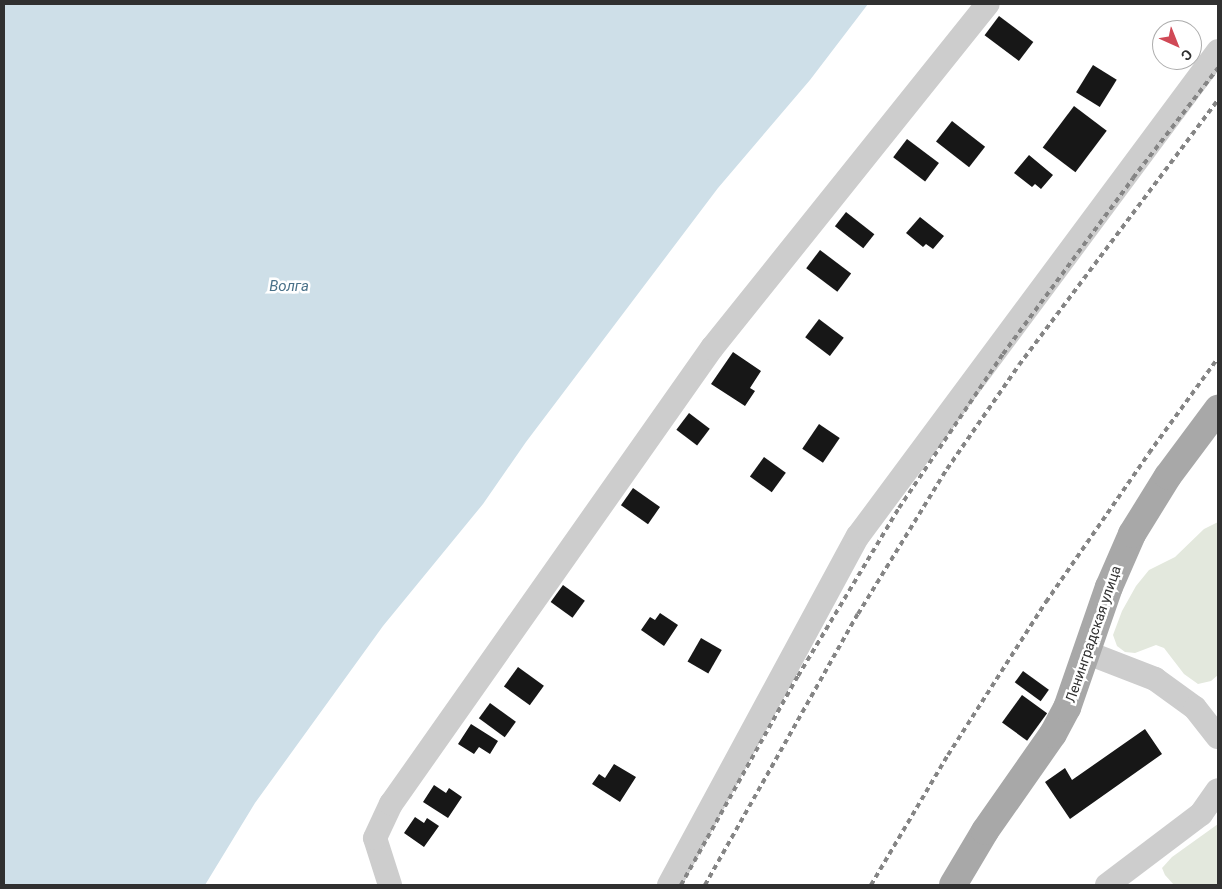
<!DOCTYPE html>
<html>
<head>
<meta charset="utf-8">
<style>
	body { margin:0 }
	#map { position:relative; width:1222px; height:889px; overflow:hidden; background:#fff; font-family:Roboto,sans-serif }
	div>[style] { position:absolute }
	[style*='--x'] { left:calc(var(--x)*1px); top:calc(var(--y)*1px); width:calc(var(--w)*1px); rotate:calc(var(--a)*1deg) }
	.green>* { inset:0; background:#e3e8dd }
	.water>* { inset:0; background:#cedfe8 }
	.building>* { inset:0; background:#171717; transform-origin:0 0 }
	.minor>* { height:24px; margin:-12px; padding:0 12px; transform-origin:12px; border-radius:12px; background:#cdcdcd }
	.major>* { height:28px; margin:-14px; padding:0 14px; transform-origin:14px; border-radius:14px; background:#a8a8a8 }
	.rail>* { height:4px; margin-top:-2px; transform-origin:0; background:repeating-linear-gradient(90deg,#858585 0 5px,transparent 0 9px) }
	span { translate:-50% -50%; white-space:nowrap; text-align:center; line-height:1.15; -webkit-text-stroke:5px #fff; paint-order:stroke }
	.street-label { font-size:14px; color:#303030 }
	.water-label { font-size:15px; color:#487088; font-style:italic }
	.frame { position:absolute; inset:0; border:5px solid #303030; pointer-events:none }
	.north { position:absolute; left:1152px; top:20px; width:50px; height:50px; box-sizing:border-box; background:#fff; border:1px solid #acacac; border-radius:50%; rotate:136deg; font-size:14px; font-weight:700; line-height:20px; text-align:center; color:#303030 }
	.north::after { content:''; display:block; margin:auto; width:18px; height:22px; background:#d04956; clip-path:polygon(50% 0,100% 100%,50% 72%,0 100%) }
</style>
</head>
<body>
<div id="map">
	<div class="green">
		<i style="clip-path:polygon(1218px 522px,1218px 675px,1211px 681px,1198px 684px,1184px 674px,1164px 648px,1156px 645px,1135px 653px,1125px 652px,1117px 646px,1113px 635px,1122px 611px,1136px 586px,1149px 570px,1175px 557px,1204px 529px)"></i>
		<i style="clip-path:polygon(1218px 824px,1218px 885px,1174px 885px,1165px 875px,1162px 868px,1172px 857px)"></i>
	</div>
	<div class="water">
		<i style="clip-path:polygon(4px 4px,868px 4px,810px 80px,718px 188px,526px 442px,483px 504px,383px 626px,255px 803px,205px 885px,4px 885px)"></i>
	</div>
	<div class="building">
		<i style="left:999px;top:16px;width:43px;height:24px;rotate:37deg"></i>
		<i style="left:1093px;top:65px;width:28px;height:32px;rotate:32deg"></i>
		<i style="left:1074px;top:106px;width:41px;height:52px;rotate:37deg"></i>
		<i style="left:952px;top:121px;width:42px;height:26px;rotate:38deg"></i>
		<i style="left:907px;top:139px;width:40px;height:23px;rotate:37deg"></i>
		<i style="clip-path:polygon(1029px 155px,1053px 175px,1041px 189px,1035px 184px,1032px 187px,1014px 173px)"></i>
		<i style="left:846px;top:212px;width:36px;height:18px;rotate:38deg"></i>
		<i style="clip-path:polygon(920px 217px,944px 236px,933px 249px,926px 244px,923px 247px,906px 233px)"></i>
		<i style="left:820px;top:250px;width:39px;height:23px;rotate:37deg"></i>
		<i style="left:819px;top:319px;width:31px;height:23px;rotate:37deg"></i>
		<i style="clip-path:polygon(733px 352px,761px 371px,750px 388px,755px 391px,745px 406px,711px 384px)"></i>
		<i style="left:689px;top:413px;width:26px;height:21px;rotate:37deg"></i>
		<i style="left:819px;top:424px;width:25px;height:30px;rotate:34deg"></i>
		<i style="left:764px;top:457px;width:27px;height:24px;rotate:36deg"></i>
		<i style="left:633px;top:488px;width:33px;height:21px;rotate:35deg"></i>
		<i style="left:563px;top:585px;width:27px;height:21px;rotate:36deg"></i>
		<i style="clip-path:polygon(660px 613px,678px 625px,664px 646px,641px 630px,650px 617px,655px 620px)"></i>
		<i style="left:701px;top:638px;width:24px;height:27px;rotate:30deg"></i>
		<i style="left:518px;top:667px;width:32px;height:24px;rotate:36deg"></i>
		<i style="left:1023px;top:671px;width:32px;height:14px;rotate:36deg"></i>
		<i style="left:1022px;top:695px;width:31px;height:34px;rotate:36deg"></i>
		<i style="left:490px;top:703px;width:32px;height:19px;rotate:36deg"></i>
		<i style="clip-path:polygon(471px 724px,498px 741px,490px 754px,479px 747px,474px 754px,458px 744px)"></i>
		<i style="clip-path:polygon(1145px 729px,1162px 754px,1070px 819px,1045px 782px,1065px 768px,1072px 780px)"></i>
		<i style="clip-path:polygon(614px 764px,636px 777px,620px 802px,592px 784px,599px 774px,605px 778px)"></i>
		<i style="clip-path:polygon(434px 785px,446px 793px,449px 788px,462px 797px,448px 818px,423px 802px)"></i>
		<i style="clip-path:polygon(415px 817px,424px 823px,427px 818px,439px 826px,424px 847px,404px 833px)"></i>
	</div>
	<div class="minor">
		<i style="--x:1088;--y:653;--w:72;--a:21.2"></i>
		<i style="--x:1155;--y:679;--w:49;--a:35.9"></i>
		<i style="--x:1195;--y:708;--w:37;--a:52"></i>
		<i style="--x:390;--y:885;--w:49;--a:-107.7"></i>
		<i style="--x:375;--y:838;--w:38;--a:-65"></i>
		<i style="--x:391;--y:804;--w:558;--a:-54.86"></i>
		<i style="--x:712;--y:348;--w:441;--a:-51.3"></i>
		<i style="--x:669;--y:885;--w:397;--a:-61.6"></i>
		<i style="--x:858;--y:536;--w:604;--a:-53.41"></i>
		<i style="--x:1107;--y:885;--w:118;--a:-37.1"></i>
		<i style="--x:1201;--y:814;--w:29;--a:-55"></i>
	</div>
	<div class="major">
		<i style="--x:953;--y:885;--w:63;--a:-59.3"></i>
		<i style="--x:985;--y:831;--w:118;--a:-55"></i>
		<i style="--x:1053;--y:734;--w:30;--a:-62"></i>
		<i style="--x:1067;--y:708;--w:128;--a:-70.9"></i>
		<i style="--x:1109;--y:587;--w:58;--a:-66.5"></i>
		<i style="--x:1132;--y:534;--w:68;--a:-58.2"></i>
		<i style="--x:1168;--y:476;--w:84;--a:-53.3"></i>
	</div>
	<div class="rail">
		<i style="--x:681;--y:885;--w:240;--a:-60.8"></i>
		<i style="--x:798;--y:676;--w:196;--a:-59"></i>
		<i style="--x:899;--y:508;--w:186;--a:-56"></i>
		<i style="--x:1003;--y:354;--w:219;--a:-53.5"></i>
		<i style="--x:1133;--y:178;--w:139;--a:-52.3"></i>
		<i style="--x:705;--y:885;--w:311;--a:-60.6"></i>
		<i style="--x:858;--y:614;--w:170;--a:-58.5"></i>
		<i style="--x:947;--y:469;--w:126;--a:-55.3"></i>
		<i style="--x:1019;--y:365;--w:331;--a:-53.1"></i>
		<i style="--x:871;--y:885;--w:151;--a:-59.4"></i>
		<i style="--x:948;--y:755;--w:182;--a:-57.4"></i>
		<i style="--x:1046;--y:602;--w:181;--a:-55.3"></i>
		<i style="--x:1149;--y:453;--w:117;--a:-54"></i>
	</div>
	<div class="street-label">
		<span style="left:1093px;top:634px;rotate:-71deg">Ленинградская улица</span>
	</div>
	<div class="water-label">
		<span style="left:289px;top:287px">Волга</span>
	</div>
	<div class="frame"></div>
	<div class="north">С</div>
</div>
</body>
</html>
